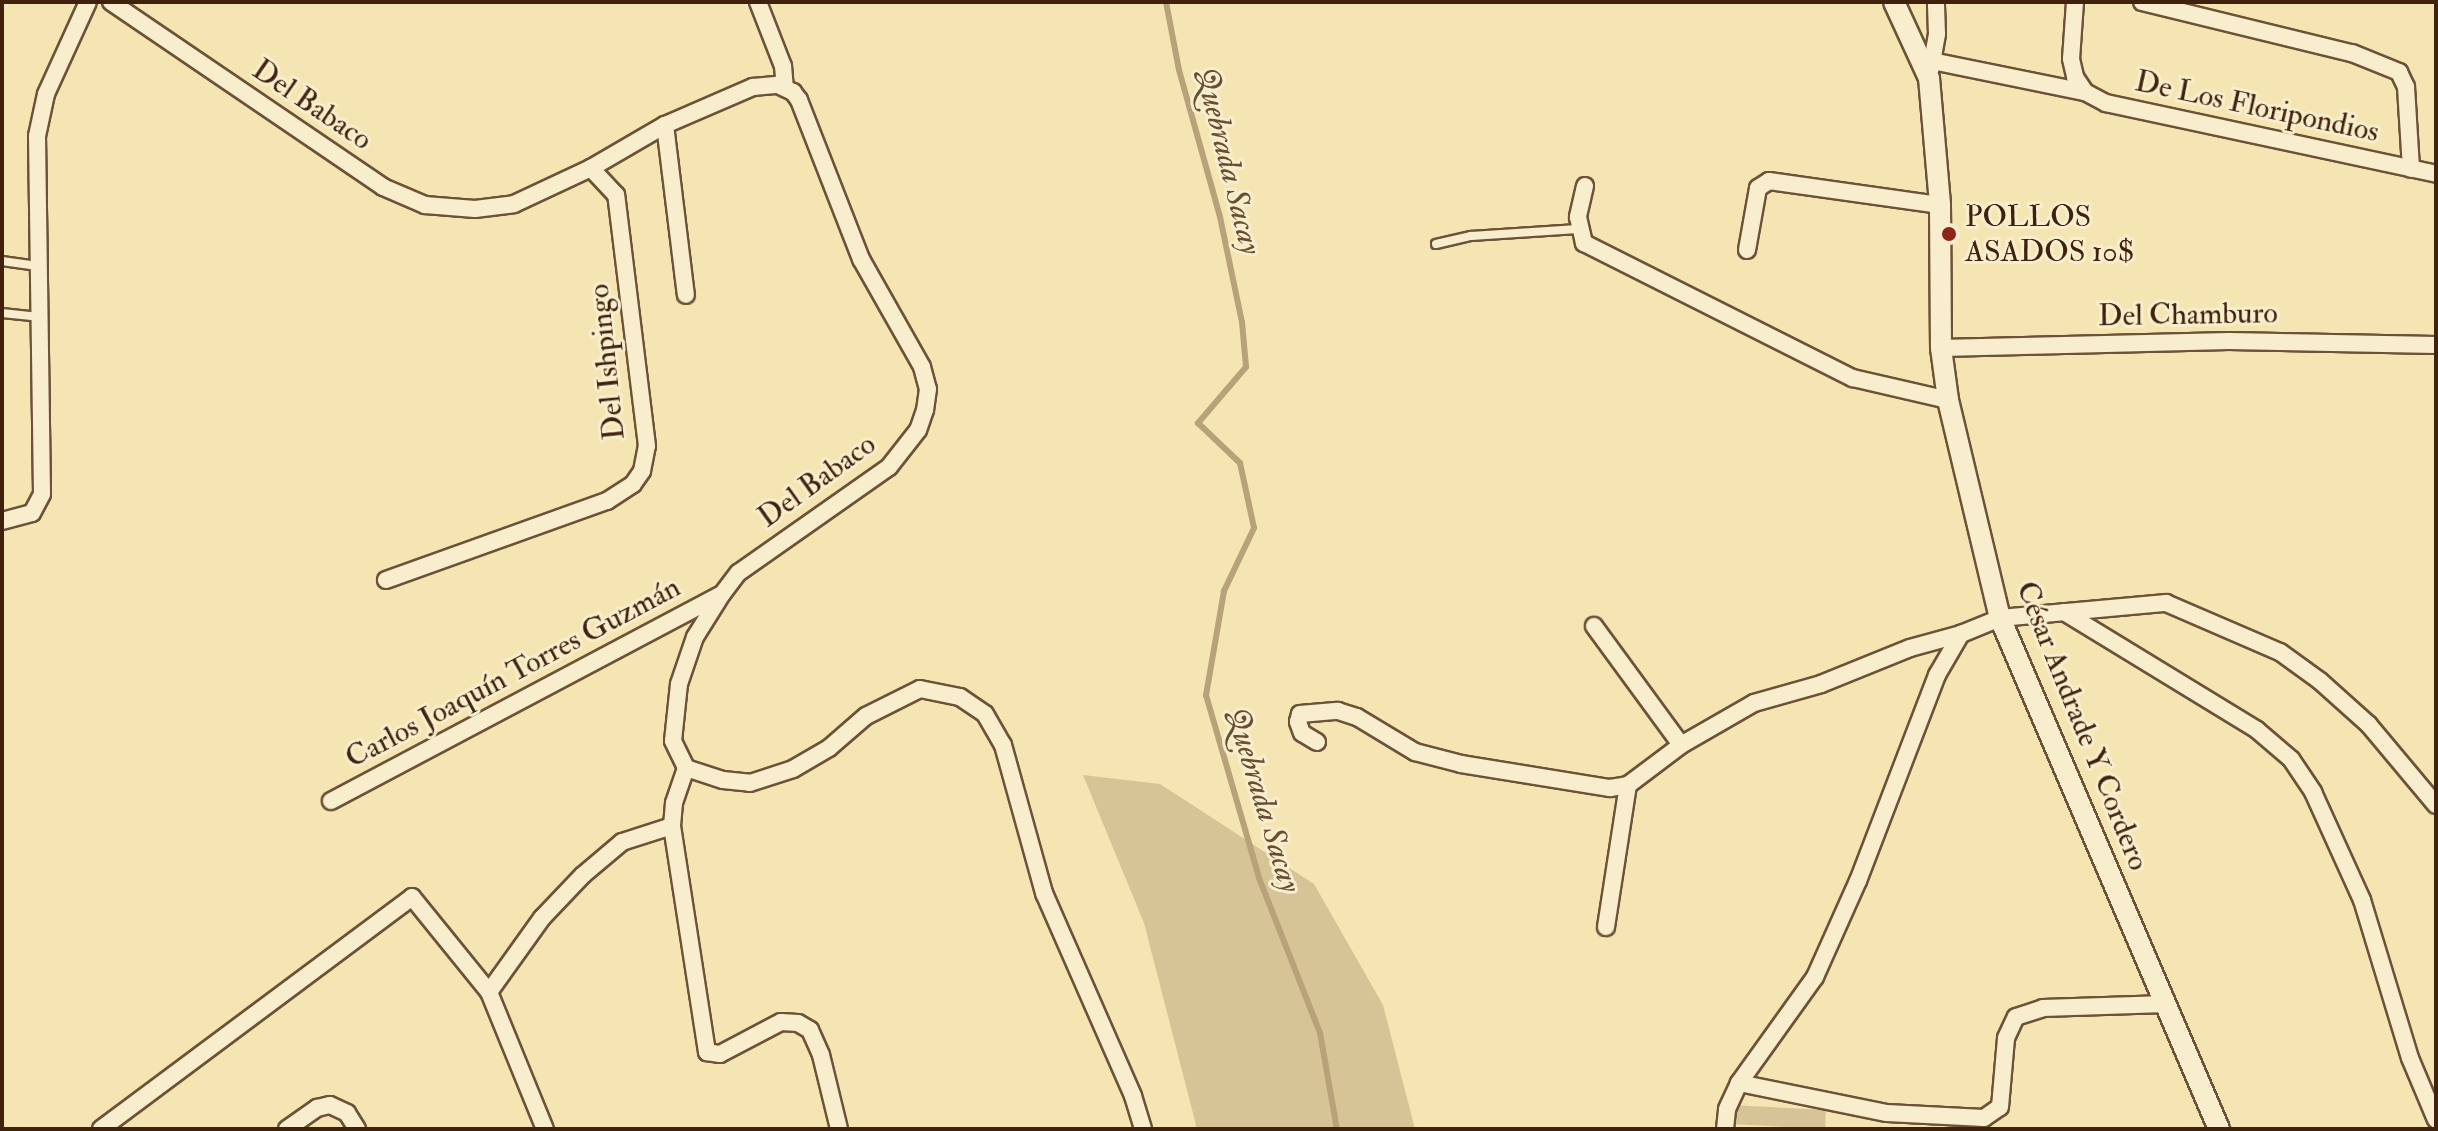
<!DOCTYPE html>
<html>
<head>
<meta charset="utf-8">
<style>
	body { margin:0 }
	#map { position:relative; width:2438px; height:1131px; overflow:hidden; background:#f5e5b2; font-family:"IM FELL Double Pica",serif }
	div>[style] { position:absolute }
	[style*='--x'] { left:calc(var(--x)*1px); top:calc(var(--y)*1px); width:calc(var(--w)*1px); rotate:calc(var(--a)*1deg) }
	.green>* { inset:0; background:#d6c496; transform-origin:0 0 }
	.stream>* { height:6px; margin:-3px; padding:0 3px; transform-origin:3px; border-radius:3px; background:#b7a27a }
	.roads { filter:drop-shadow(2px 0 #6c5237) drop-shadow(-2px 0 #6c5237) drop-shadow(0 2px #6c5237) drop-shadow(0 -2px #6c5237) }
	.service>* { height:8px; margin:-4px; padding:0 4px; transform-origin:4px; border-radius:4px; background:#f8eecd }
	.minor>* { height:16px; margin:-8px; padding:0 8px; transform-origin:8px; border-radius:8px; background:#f8eecd }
	.tertiary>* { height:20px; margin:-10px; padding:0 10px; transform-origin:10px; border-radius:10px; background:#f8eecd }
	.dots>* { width:22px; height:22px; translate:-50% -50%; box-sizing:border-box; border:4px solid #f8eecd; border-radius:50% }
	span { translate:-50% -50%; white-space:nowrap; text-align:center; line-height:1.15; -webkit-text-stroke:6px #f8eecd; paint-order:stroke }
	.street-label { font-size:30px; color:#3f210e }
	.poi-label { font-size:30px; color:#3f210e }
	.left { translate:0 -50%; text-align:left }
	.water-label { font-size:32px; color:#694e34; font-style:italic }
	.frame { position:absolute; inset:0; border:4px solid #3f210e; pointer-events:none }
</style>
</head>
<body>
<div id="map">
	<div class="green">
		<i style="clip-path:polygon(1083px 775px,1160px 784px,1314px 884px,1383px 1005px,1415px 1129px,1197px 1129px,1144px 923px)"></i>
		<i style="left:1826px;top:1110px;width:19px;height:91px;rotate:93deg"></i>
	</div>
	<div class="stream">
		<i style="--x:1166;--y:2;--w:69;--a:79.2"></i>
		<i style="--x:1179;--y:70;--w:153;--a:74.4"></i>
		<i style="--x:1220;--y:217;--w:107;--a:78.2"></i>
		<i style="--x:1242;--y:322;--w:45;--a:84.9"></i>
		<i style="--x:1246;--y:367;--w:74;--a:130.6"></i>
		<i style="--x:1198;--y:423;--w:58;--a:43.6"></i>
		<i style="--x:1240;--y:463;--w:66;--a:77.8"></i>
		<i style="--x:1254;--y:528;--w:70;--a:115.5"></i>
		<i style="--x:1224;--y:591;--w:106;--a:99.8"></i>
		<i style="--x:1206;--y:695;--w:191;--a:73.8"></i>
		<i style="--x:1259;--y:878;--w:167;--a:68.5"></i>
		<i style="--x:1320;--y:1033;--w:97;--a:80"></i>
	</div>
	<div class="roads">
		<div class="service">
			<i style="--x:1436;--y:244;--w:36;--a:-13"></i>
			<i style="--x:1471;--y:236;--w:107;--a:-3.7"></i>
			<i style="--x:2;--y:261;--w:36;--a:8"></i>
			<i style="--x:2;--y:313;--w:37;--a:6"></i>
		</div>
		<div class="minor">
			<i style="--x:111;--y:2;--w:329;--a:34.2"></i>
			<i style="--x:383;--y:187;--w:46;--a:23.2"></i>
			<i style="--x:425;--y:205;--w:50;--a:4.6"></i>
			<i style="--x:475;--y:209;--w:39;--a:-7"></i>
			<i style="--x:514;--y:204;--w:85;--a:-25.1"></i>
			<i style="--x:591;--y:168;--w:86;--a:-30.2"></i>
			<i style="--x:665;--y:125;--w:96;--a:-23.4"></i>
			<i style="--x:753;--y:87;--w:25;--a:-5"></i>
			<i style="--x:778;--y:85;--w:17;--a:25"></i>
			<i style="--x:793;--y:92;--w:10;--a:53"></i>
			<i style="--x:799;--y:100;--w:171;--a:68.7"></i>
			<i style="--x:861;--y:259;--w:124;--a:60.5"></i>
			<i style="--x:922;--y:367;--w:23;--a:75"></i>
			<i style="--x:928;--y:389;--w:21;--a:98"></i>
			<i style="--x:925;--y:410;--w:21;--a:109"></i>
			<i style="--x:918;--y:430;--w:47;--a:128.1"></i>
			<i style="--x:889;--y:467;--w:184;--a:144.9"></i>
			<i style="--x:738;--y:573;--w:26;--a:127"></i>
			<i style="--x:722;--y:594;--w:51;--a:122.1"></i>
			<i style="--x:695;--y:637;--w:50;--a:108.8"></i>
			<i style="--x:679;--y:684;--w:57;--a:96"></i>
			<i style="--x:673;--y:741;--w:30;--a:64"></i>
			<i style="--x:686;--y:768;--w:39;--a:18"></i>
			<i style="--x:723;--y:780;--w:27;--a:6"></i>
			<i style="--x:750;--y:783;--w:45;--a:-18"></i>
			<i style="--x:793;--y:769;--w:42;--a:-30.3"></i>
			<i style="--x:829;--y:748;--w:49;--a:-40.9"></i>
			<i style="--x:866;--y:716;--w:60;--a:-26.6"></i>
			<i style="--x:920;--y:689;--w:41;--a:11.3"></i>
			<i style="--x:960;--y:697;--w:30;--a:34"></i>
			<i style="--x:985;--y:714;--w:36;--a:60"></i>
			<i style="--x:1003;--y:745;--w:154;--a:74.5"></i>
			<i style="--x:1044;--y:893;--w:222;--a:66.3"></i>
			<i style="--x:1133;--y:1096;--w:34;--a:73"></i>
			<i style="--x:758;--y:2;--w:69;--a:68.7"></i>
			<i style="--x:783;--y:66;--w:22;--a:85"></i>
			<i style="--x:2075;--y:2;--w:57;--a:94"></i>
			<i style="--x:2071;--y:59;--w:18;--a:77"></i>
			<i style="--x:2075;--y:77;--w:18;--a:56"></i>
			<i style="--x:2085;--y:92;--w:24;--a:28"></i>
			<i style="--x:2106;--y:103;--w:338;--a:12.1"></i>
			<i style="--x:2142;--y:2;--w:216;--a:13.7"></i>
			<i style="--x:2352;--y:53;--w:51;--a:22"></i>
			<i style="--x:2399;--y:72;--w:17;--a:65"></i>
			<i style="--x:2406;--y:87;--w:82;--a:86.5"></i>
			<i style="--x:1932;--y:61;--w:156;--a:11.5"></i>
			<i style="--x:1931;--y:68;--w:35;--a:-80"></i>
			<i style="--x:1937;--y:34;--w:32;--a:-92"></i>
			<i style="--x:665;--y:125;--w:171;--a:83"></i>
			<i style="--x:1585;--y:186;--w:32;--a:103"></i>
			<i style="--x:1578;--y:217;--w:27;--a:77"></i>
			<i style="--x:1584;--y:243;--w:301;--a:26.7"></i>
			<i style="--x:1853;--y:378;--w:98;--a:13"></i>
			<i style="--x:1747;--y:250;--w:63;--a:-79.9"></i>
			<i style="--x:1758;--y:188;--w:13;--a:-32"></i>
			<i style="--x:1769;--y:181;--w:173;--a:8"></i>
			<i style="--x:1941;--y:348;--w:288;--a:-1.4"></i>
			<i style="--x:2229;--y:341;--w:207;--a:1.1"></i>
			<i style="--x:2;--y:521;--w:31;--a:-15"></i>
			<i style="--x:32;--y:513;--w:21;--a:-62"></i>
			<i style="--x:42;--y:494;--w:358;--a:-90.8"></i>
			<i style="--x:37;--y:136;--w:43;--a:-77.9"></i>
			<i style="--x:46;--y:94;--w:101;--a:-65.5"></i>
			<i style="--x:386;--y:580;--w:235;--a:-19.7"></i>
			<i style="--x:607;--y:501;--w:31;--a:-33"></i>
			<i style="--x:633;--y:484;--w:16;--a:-55"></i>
			<i style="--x:642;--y:471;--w:25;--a:-79"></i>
			<i style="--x:647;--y:446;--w:253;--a:-97"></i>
			<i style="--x:616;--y:195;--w:37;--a:-133"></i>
			<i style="--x:2064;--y:612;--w:226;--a:31.4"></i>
			<i style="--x:2257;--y:730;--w:45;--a:40.5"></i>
			<i style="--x:2291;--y:759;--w:40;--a:56"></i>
			<i style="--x:2313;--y:792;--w:119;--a:65.6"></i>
			<i style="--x:2362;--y:900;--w:165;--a:73.1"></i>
			<i style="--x:2410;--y:1058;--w:67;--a:67.2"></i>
			<i style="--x:1594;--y:626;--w:147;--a:53.8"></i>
			<i style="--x:1317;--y:742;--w:17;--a:-149"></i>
			<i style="--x:1302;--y:733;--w:12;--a:-110"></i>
			<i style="--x:1298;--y:722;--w:8;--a:-76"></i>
			<i style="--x:1300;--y:714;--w:38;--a:-5"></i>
			<i style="--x:1338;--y:711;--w:20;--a:18"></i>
			<i style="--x:1357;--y:717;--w:68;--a:31.1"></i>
			<i style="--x:1415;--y:752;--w:48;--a:14.6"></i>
			<i style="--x:1461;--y:764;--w:151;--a:9.2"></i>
			<i style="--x:1610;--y:788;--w:18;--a:-9"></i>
			<i style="--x:1628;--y:785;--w:66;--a:-37"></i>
			<i style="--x:1681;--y:745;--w:84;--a:-29.9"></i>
			<i style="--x:1754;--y:703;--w:70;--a:-15.8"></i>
			<i style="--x:1821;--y:684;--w:96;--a:-22"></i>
			<i style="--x:1910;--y:648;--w:53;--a:-15.4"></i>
			<i style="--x:686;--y:768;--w:37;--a:109"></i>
			<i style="--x:674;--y:803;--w:23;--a:95"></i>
			<i style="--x:672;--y:826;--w:229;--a:81.2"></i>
			<i style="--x:707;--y:1052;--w:13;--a:9"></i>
			<i style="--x:720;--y:1054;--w:69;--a:-27.7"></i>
			<i style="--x:781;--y:1022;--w:17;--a:3"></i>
			<i style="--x:798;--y:1023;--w:14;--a:30"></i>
			<i style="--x:810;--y:1030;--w:27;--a:66"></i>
			<i style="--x:821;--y:1055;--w:76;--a:76.3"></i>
			<i style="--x:331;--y:801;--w:440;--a:-27.9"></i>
			<i style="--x:1606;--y:927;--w:144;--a:-81.2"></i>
			<i style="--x:489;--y:992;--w:91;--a:-54.4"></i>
			<i style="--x:542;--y:918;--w:59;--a:-46.4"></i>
			<i style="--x:583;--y:875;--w:51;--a:-40.2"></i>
			<i style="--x:622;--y:842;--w:52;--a:-17.7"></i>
			<i style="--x:1739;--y:1083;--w:151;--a:11.5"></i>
			<i style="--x:1887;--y:1113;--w:97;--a:3"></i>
			<i style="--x:1984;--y:1118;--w:19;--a:-35"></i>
			<i style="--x:2000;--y:1107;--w:69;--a:-85"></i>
			<i style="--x:2006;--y:1038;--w:23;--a:-65"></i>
			<i style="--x:2016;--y:1017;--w:28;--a:-18"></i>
			<i style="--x:2043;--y:1008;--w:123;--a:-1.9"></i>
			<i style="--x:101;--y:1129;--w:388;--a:-36.7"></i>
			<i style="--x:412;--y:897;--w:122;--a:51"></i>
			<i style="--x:489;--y:992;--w:148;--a:67.8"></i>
			<i style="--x:287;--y:1129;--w:37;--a:-35"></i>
			<i style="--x:317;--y:1108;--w:13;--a:-13"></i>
			<i style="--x:330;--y:1105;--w:19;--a:25"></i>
			<i style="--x:347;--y:1113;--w:19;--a:58"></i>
			<i style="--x:1725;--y:1129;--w:20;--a:-84"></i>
			<i style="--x:1727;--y:1109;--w:29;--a:-65"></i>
			<i style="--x:1739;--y:1083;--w:130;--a:-54.4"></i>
			<i style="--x:1815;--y:977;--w:105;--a:-65.9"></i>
			<i style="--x:1858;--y:881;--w:221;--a:-69"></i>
			<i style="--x:1937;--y:675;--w:48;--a:-59.7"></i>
			<i style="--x:1961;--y:634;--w:42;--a:-22.3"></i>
			<i style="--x:2000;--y:618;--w:167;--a:-5.2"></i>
			<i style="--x:2166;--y:603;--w:124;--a:23.3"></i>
			<i style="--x:2280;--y:652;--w:49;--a:35.9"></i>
			<i style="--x:2320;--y:681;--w:66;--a:41.9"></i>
			<i style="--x:2369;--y:725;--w:104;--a:50.1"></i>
		</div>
		<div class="tertiary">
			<i style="--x:1894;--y:2;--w:84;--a:65.3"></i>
			<i style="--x:1929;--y:78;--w:127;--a:85"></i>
			<i style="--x:1940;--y:205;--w:143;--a:89.6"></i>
			<i style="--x:1941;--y:348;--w:52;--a:82.3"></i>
			<i style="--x:1948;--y:400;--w:224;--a:76.6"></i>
			<i style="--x:2000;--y:618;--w:556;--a:66.8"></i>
		</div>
	</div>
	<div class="dots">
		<i style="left:1949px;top:234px;background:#8f2418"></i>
	</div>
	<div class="street-label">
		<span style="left:312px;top:105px;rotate:34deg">Del Babaco</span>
		<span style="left:2257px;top:107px;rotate:12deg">De Los Floripondios</span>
		<span style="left:2188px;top:315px;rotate:-1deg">Del Chamburo</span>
		<span style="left:607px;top:362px;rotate:-96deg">Del Ishpingo</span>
		<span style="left:817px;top:481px;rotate:-36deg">Del Babaco</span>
		<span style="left:513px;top:673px;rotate:-28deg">Carlos Joaquín Torres Guzmán</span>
		<span style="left:2082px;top:726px;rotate:68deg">César Andrade Y Cordero</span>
	</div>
	<div class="poi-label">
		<span class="left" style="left:1965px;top:234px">POLLOS<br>ASADOS 10$</span>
	</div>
	<div class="water-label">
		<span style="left:1228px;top:161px;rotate:76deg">Quebrada Sacay</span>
		<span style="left:1263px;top:800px;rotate:73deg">Quebrada Sacay</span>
	</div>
	<div class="frame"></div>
</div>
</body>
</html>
